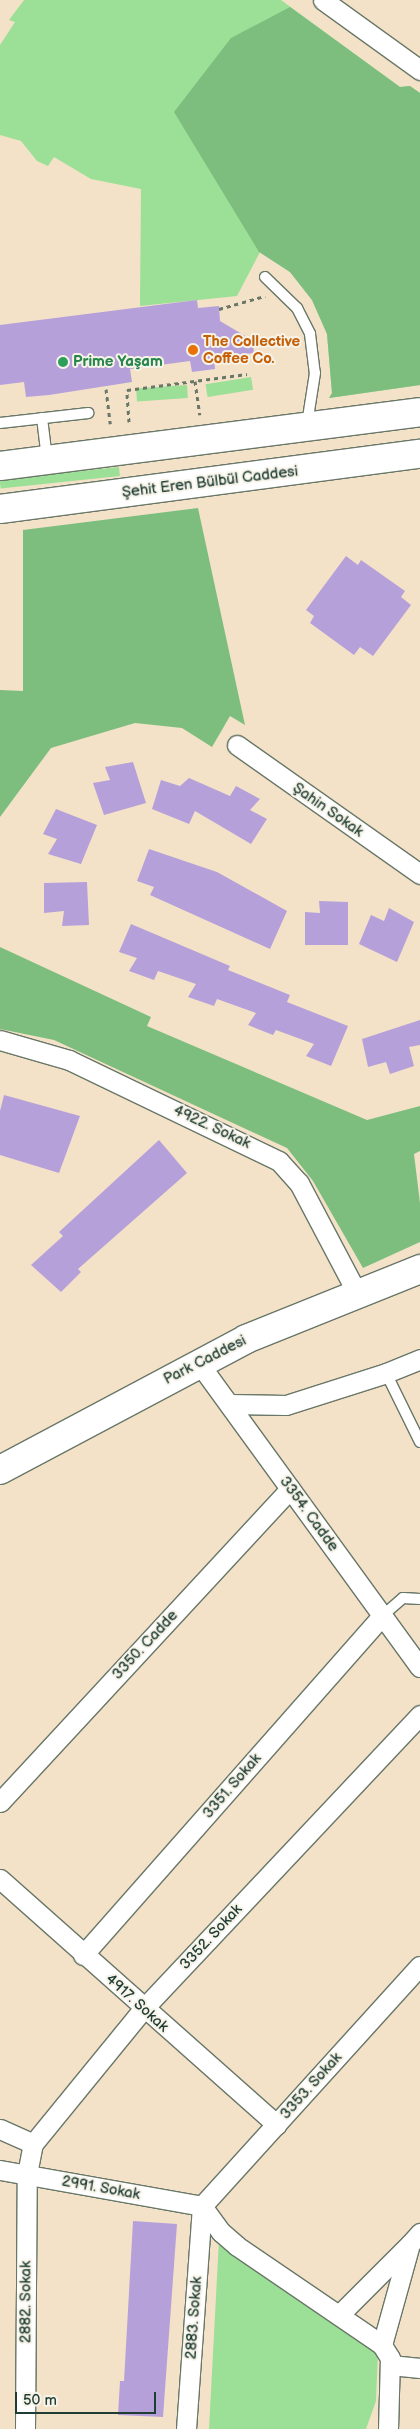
<!DOCTYPE html>
<html>
<head>
<meta charset="utf-8">
<style>
	body { margin:0 }
	#map { position:relative; width:420px; height:2429px; overflow:hidden; background:#f3e2c8; font-family:"Balsamiq Sans",sans-serif }
	div>[style] { position:absolute }
	[style*='--x'] { left:calc(var(--x)*1px); top:calc(var(--y)*1px); width:calc(var(--w)*1px); rotate:calc(var(--a)*1deg) }
	.green>* { inset:0; background:#9cdf96; transform-origin:0 0 }
	.forest>* { inset:0; background:#7dbe7f }
	.building>* { inset:0; background:#b6a0da }
	.path>* { height:3px; margin-top:-1.5px; transform-origin:0; background:repeating-linear-gradient(90deg,#697768 0 4px,transparent 0 8px) }
	.roads { filter:drop-shadow(1px 0 #697768) drop-shadow(-1px 0 #697768) drop-shadow(0 1px #697768) drop-shadow(0 -1px #697768) }
	.lane>* { height:10px; margin:-5px; padding:0 5px; transform-origin:5px; border-radius:5px; background:#fff }
	.street>* { height:19px; margin:-9.5px; padding:0 9.5px; transform-origin:9.5px; border-radius:9.5px; background:#fff }
	.secondary>* { height:28px; margin:-14px; padding:0 14px; transform-origin:14px; border-radius:14px; background:#fff }
	.dots>* { width:14px; height:14px; translate:-50% -50%; box-sizing:border-box; border:2px solid #f7f3e8; border-radius:50% }
	span { translate:-50% -50%; white-space:nowrap; text-align:center; line-height:1.15; -webkit-text-stroke:4px #f7f3e8; paint-order:stroke }
	.food-label { font-size:15px; color:#c56008; font-weight:700 }
	.left { translate:0 -50%; text-align:left }
	.leisure-label { font-size:15px; color:#27864d; font-weight:700 }
	.street-label { font-size:15px; color:#1f3d34 }
	.scale { position:absolute; left:15px; top:2392px; width:141px; height:22px; box-sizing:border-box; border:2px solid #1f3d34; border-top:0; padding-left:6px; font-size:15px; line-height:18px; white-space:nowrap; color:#1f3d34; -webkit-text-stroke:4px #f7f3e8; paint-order:stroke }
</style>
</head>
<body>
<div id="map">
	<div class="green">
		<i style="clip-path:polygon(24px 0,281px 0,400px 87px,410px 86px,420px 93px,420px 385px,329px 398px,332px 393px,327px 334px,312px 300px,290px 272px,260px 252px,237px 296px,140px 306px,141px 189px,91px 179px,54px 157px,48px 166px,37px 161px,21px 141px,0 135px,0 45px,15px 22px,9px 20px)"></i>
		<i style="left:251px;top:377px;width:13px;height:46px;rotate:81deg"></i>
		<i style="left:187px;top:385px;width:13px;height:51px;rotate:86deg"></i>
		<i style="left:119px;top:467px;width:9px;height:120px;rotate:84deg"></i>
		<i style="clip-path:polygon(219px 2240px,378px 2352px,376px 2401px,366px 2429px,209px 2429px)"></i>
	</div>
	<div class="forest">
		<i style="clip-path:polygon(290px 7px,400px 87px,410px 86px,420px 93px,420px 385px,329px 398px,332px 393px,327px 334px,312px 300px,290px 272px,259px 252px,174px 112px,231px 38px)"></i>
		<i style="clip-path:polygon(198px 508px,245px 725px,230px 716px,212px 747px,182px 728px,135px 723px,51px 748px,0 817px,0 690px,23px 691px,23px 530px)"></i>
		<i style="clip-path:polygon(0 947px,151px 1017px,147px 1026px,367px 1120px,420px 1106px,420px 1151px,414px 1154px,420px 1203px,420px 1242px,363px 1268px,313px 1181px,287px 1148px,54px 1040px,0 1029px)"></i>
	</div>
	<div class="building">
		<i style="clip-path:polygon(197px 300px,198px 308px,219px 306px,220px 321px,247px 337px,253px 343px,254px 353px,214px 358px,215px 369px,192px 372px,190px 361px,130px 369px,132px 382px,49px 395px,26px 397px,24px 382px,0 385px,0 325px)"></i>
		<i style="clip-path:polygon(346px 556px,358px 565px,361px 560px,405px 591px,401px 597px,411px 605px,373px 656px,360px 647px,354px 655px,310px 623px,314px 616px,306px 610px)"></i>
		<i style="clip-path:polygon(133px 762px,146px 803px,104px 815px,93px 783px,110px 780px,105px 767px)"></i>
		<i style="clip-path:polygon(189px 778px,230px 796px,236px 786px,260px 799px,250px 810px,267px 819px,251px 844px,195px 811px,189px 824px,152px 809px,161px 780px,180px 786px)"></i>
		<i style="clip-path:polygon(56px 809px,97px 825px,81px 864px,48px 854px,57px 839px,43px 834px)"></i>
		<i style="clip-path:polygon(149px 849px,217px 872px,287px 911px,270px 949px,150px 895px,154px 887px,137px 881px)"></i>
		<i style="clip-path:polygon(87px 882px,89px 925px,62px 926px,64px 911px,44px 913px,44px 883px)"></i>
		<i style="clip-path:polygon(319px 901px,348px 902px,348px 945px,305px 945px,305px 912px,320px 913px)"></i>
		<i style="clip-path:polygon(389px 908px,414px 922px,397px 962px,359px 944px,371px 915px,384px 921px)"></i>
		<i style="clip-path:polygon(131px 924px,230px 966px,228px 970px,290px 995px,287px 1002px,348px 1026px,331px 1066px,306px 1056px,314px 1044px,276px 1030px,273px 1035px,248px 1025px,256px 1013px,217px 999px,214px 1006px,188px 997px,196px 984px,158px 971px,154px 980px,129px 971px,137px 958px,119px 952px)"></i>
		<i style="clip-path:polygon(420px 1020px,420px 1045px,409px 1047px,414px 1066px,390px 1074px,386px 1062px,368px 1067px,362px 1039px)"></i>
		<i style="clip-path:polygon(4px 1095px,80px 1116px,59px 1173px,0 1155px,0 1111px)"></i>
		<i style="clip-path:polygon(159px 1140px,187px 1173px,78px 1269px,81px 1272px,61px 1292px,31px 1265px,63px 1236px,59px 1232px)"></i>
		<i style="clip-path:polygon(133px 2221px,177px 2224px,163px 2417px,118px 2415px,120px 2381px,124px 2381px)"></i>
	</div>
	<div class="path">
		<i style="--x:219;--y:309;--w:48;--a:-15.8"></i>
		<i style="--x:195;--y:381;--w:34;--a:82"></i>
		<i style="--x:106;--y:389;--w:35;--a:83"></i>
		<i style="--x:129;--y:422;--w:32;--a:-94"></i>
		<i style="--x:127;--y:390;--w:121;--a:-7.6"></i>
	</div>
	<div class="roads">
		<div class="lane">
			<i style="--x:265;--y:277;--w:45;--a:44.1"></i>
			<i style="--x:297;--y:308;--w:29;--a:63"></i>
			<i style="--x:310;--y:334;--w:39;--a:83"></i>
			<i style="--x:315;--y:373;--w:52;--a:98.9"></i>
			<i style="--x:42;--y:418;--w:41;--a:83"></i>
			<i style="--x:0;--y:423;--w:89;--a:-6.5"></i>
			<i style="--x:386;--y:1373;--w:77;--a:63.8"></i>
			<i style="--x:381;--y:1617;--w:29;--a:-41"></i>
			<i style="--x:403;--y:1598;--w:17;--a:3"></i>
		</div>
		<div class="street">
			<i style="--x:323;--y:0;--w:120;--a:35.8"></i>
			<i style="--x:237;--y:745;--w:224;--a:35.2"></i>
			<i style="--x:0;--y:1040;--w:72;--a:16.2"></i>
			<i style="--x:69;--y:1060;--w:233;--a:25.7"></i>
			<i style="--x:279;--y:1161;--w:30;--a:48"></i>
			<i style="--x:299;--y:1183;--w:124;--a:62.2"></i>
			<i style="--x:198;--y:1362;--w:377;--a:54"></i>
			<i style="--x:230;--y:1404;--w:56;--a:1"></i>
			<i style="--x:286;--y:1405;--w:105;--a:-17.7"></i>
			<i style="--x:386;--y:1373;--w:37;--a:-22"></i>
			<i style="--x:0;--y:1802;--w:427;--a:-47.2"></i>
			<i style="--x:0;--y:1879;--w:370;--a:41.6"></i>
			<i style="--x:83;--y:1955;--w:451;--a:-48.6"></i>
			<i style="--x:0;--y:2129;--w:36;--a:24"></i>
			<i style="--x:0;--y:2170;--w:205;--a:10.1"></i>
			<i style="--x:202;--y:2206;--w:324;--a:-47.8"></i>
			<i style="--x:202;--y:2206;--w:32;--a:54"></i>
			<i style="--x:221;--y:2232;--w:21;--a:41"></i>
			<i style="--x:237;--y:2246;--w:176;--a:34.3"></i>
			<i style="--x:339;--y:2315;--w:99;--a:-45"></i>
			<i style="--x:391;--y:2365;--w:29;--a:6"></i>
			<i style="--x:25;--y:2429;--w:255;--a:-89.6"></i>
			<i style="--x:27;--y:2174;--w:31;--a:-79"></i>
			<i style="--x:33;--y:2144;--w:174;--a:-50.8"></i>
			<i style="--x:143;--y:2009;--w:404;--a:-46.7"></i>
			<i style="--x:186;--y:2429;--w:224;--a:-85.9"></i>
			<i style="--x:388;--y:2429;--w:71;--a:-88.4"></i>
			<i style="--x:390;--y:2358;--w:15;--a:-122"></i>
			<i style="--x:382;--y:2345;--w:105;--a:-74.5"></i>
			<i style="--x:410;--y:2244;--w:15;--a:-48"></i>
		</div>
		<div class="secondary">
			<i style="--x:0;--y:466;--w:423;--a:-7.3"></i>
			<i style="--x:0;--y:509;--w:424;--a:-7.5"></i>
			<i style="--x:0;--y:1470;--w:279;--a:-28"></i>
			<i style="--x:246;--y:1339;--w:188;--a:-21.9"></i>
		</div>
	</div>
	<div class="dots">
		<i style="left:193px;top:350px;background:#e8710a"></i>
		<i style="left:63px;top:362px;background:#2e9e5b"></i>
	</div>
	<div class="food-label">
		<span class="left" style="left:203px;top:350px">The Collective<br>Coffee Co.</span>
	</div>
	<div class="leisure-label">
		<span class="left" style="left:73px;top:362px">Prime Yaşam</span>
	</div>
	<div class="street-label">
		<span style="left:210px;top:482px;rotate:-7deg">Şehit Eren Bülbül Caddesi</span>
		<span style="left:328px;top:810px;rotate:35deg">Şahin Sokak</span>
		<span style="left:212px;top:1127px;rotate:25deg">4922. Sokak</span>
		<span style="left:205px;top:1360px;rotate:-27deg">Park Caddesi</span>
		<span style="left:309px;top:1514px;rotate:54deg">3354. Cadde</span>
		<span style="left:145px;top:1645px;rotate:-47deg">3350. Cadde</span>
		<span style="left:232px;top:1786px;rotate:-49deg">3351. Sokak</span>
		<span style="left:211px;top:1937px;rotate:-47deg">3352. Sokak</span>
		<span style="left:137px;top:2003px;rotate:42deg">4917. Sokak</span>
		<span style="left:311px;top:2086px;rotate:-48deg">3353. Sokak</span>
		<span style="left:101px;top:2188px;rotate:10deg">2991. Sokak</span>
		<span style="left:26px;top:2302px;rotate:-90deg">2882. Sokak</span>
		<span style="left:194px;top:2318px;rotate:-86deg">2883. Sokak</span>
	</div>
	<div class="scale">50 m</div>
</div>
</body>
</html>
